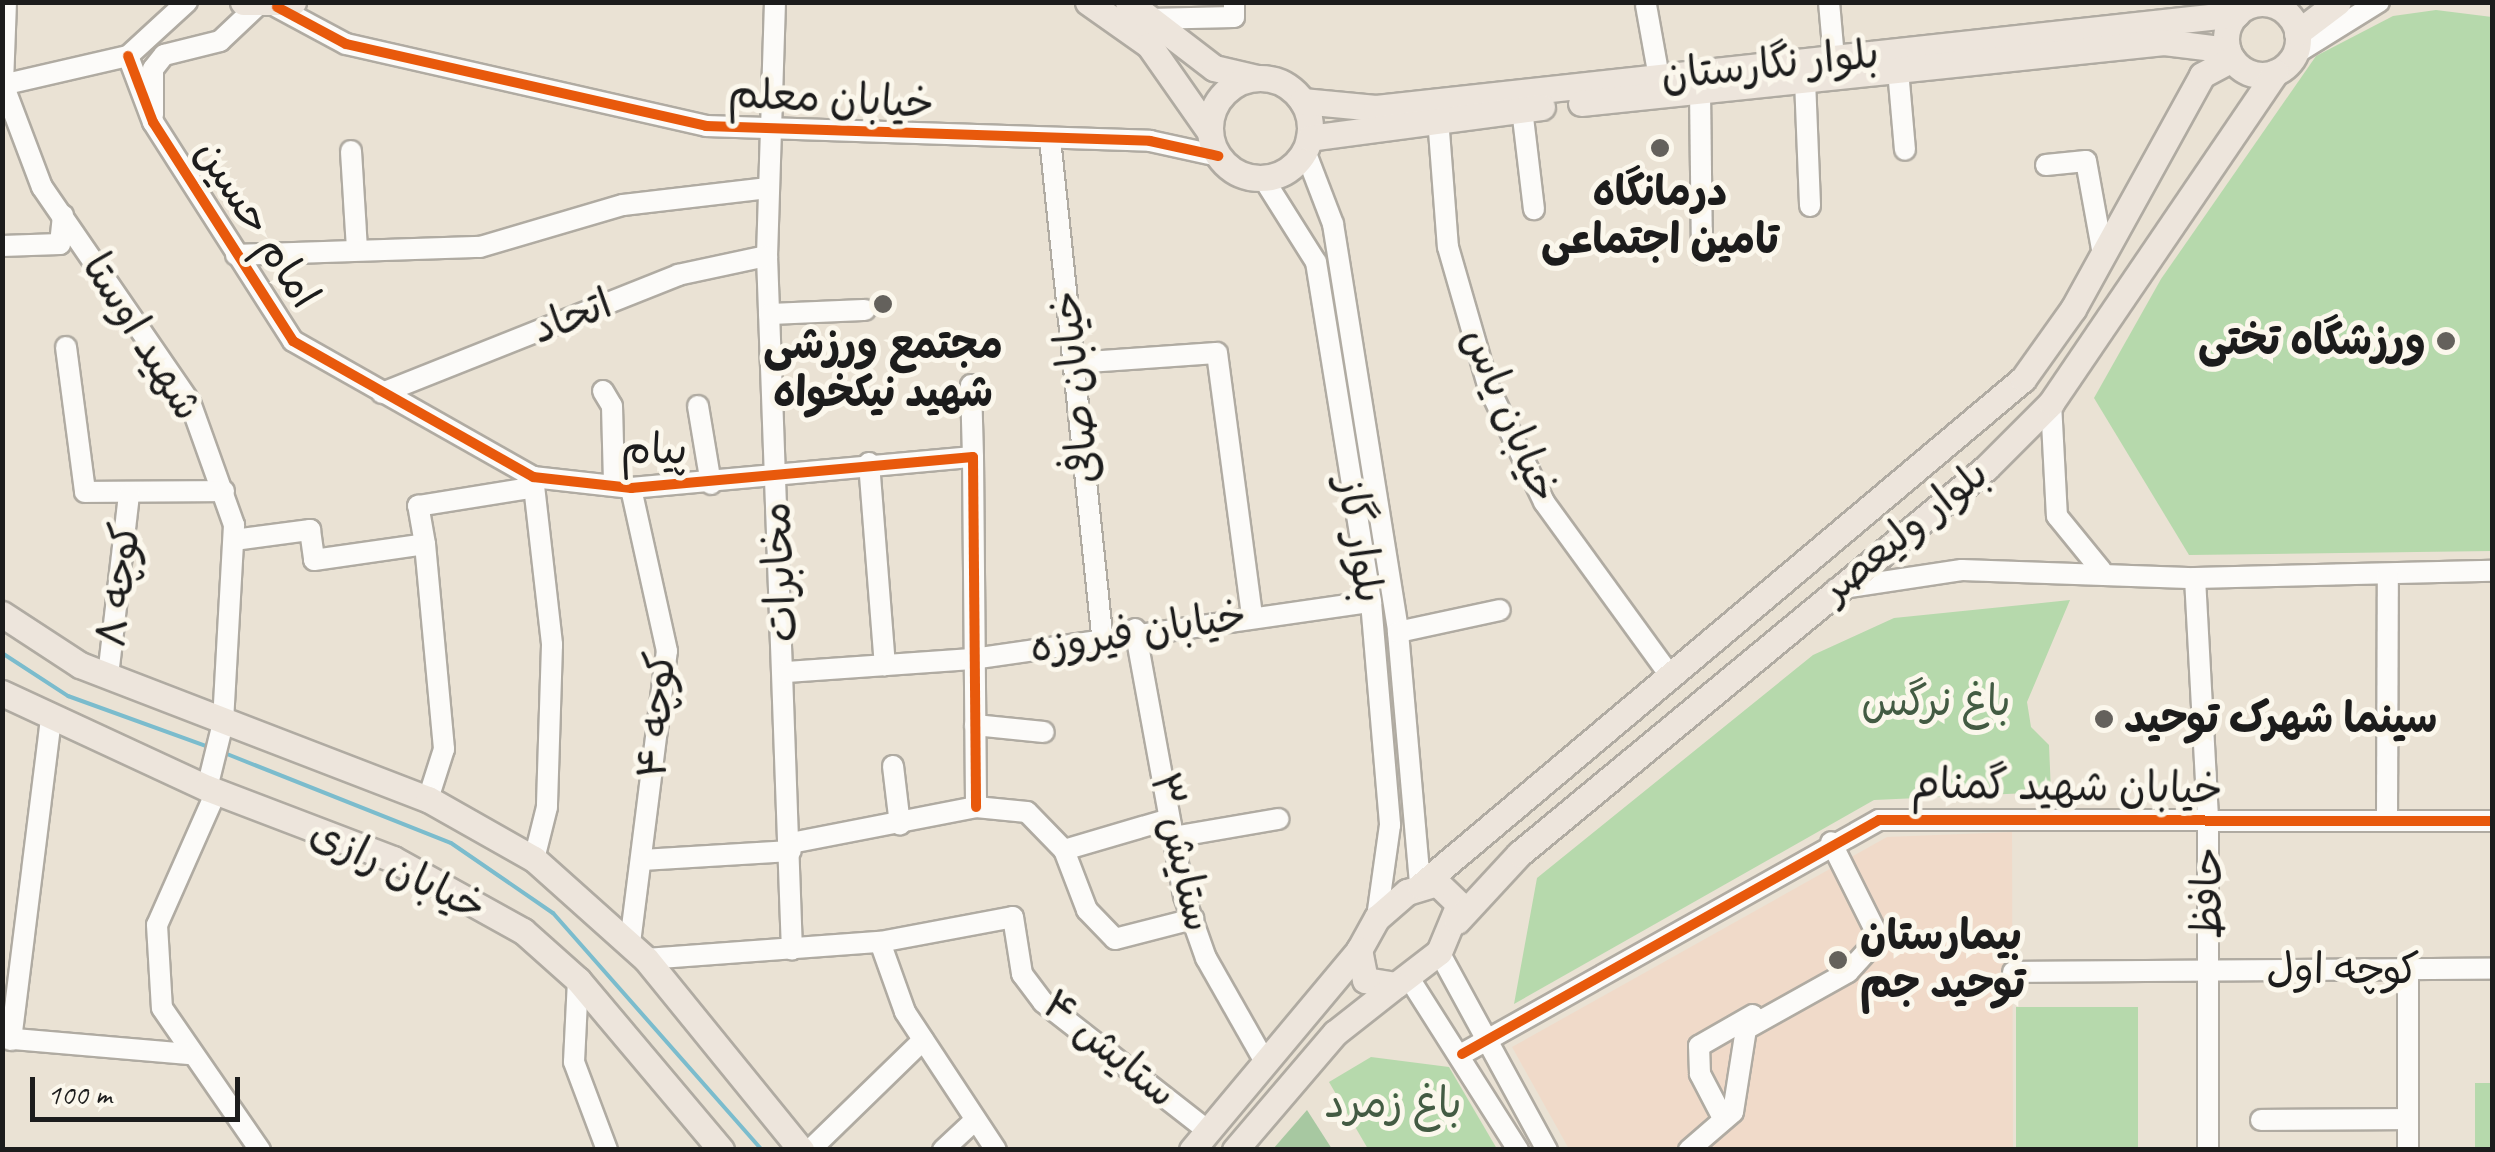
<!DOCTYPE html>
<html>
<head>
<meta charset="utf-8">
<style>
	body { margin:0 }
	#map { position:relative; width:2495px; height:1152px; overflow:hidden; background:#eae2d4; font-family:Caveat,"Playpen Sans Arabic",sans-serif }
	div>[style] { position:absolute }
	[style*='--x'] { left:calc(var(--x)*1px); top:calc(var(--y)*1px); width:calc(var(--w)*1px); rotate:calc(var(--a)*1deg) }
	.built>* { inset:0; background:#f0dac9 }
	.green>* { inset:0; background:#b6d9ac; transform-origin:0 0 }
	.forest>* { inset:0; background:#a7c8a1 }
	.stream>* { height:4px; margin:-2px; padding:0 2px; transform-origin:2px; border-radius:2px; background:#7bbccd }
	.roads { filter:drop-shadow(2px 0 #b0aba2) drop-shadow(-2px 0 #b0aba2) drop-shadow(0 2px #b0aba2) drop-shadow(0 -2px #b0aba2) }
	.minor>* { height:20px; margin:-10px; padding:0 10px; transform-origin:10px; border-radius:10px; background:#fcfbf9 }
	.major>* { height:25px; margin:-12.5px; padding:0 12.5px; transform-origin:12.5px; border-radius:12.5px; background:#ede5dc }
	.major>.ring { margin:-12.5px; padding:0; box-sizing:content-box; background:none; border:25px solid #ede5dc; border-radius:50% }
	.cycleway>* { height:10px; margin:-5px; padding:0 5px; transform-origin:5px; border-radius:5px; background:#e8590c }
	.dots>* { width:28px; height:28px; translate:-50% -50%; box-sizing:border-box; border:5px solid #fbf7ec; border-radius:50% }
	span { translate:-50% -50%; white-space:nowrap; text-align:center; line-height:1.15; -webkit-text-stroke:10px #fbf7ec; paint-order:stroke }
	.street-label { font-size:42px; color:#1c1c1c }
	.poi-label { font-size:42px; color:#1c1c1c; font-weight:700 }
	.right { translate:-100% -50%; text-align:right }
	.left { translate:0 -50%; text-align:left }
	.park-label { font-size:42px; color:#435b43 }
	.frame { position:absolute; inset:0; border:5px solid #1c1c1c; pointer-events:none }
	.scale { position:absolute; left:30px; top:1077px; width:210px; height:45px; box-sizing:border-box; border:5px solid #1c1c1c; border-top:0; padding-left:12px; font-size:30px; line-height:35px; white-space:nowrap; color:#1c1c1c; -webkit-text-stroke:8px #fbf7ec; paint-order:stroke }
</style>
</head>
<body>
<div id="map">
	<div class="built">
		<i style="clip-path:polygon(2012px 832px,2013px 1149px,1569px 1149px,1512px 1047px,1887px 837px)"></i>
	</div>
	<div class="green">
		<i style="clip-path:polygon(2436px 10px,2492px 17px,2492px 551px,2189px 555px,2094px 398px,2161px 279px,2316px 56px,2393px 16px)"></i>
		<i style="clip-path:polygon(2070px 600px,2027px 702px,2031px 727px,2049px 745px,2051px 792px,1874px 800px,1514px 1004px,1537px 878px,1813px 655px,1894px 618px)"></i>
		<i style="left:2138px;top:1007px;width:142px;height:122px;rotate:90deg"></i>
		<i style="clip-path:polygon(1371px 1057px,1449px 1067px,1497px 1149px,1368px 1149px,1329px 1082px)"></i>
		<i style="left:2475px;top:1083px;width:17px;height:66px"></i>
	</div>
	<div class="forest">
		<i style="clip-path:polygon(1307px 1110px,1332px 1149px,1273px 1149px)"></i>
	</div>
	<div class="stream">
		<i style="--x:2;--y:653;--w:79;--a:33.1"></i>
		<i style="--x:68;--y:696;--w:150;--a:19.9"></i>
		<i style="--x:222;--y:752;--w:246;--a:21.7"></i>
		<i style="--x:451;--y:843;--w:124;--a:34.5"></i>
		<i style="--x:553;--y:913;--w:316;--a:48.6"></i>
	</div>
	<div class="roads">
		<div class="minor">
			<i style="--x:6;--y:2;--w:82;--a:92.1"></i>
			<i style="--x:3;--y:84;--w:110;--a:69.3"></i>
			<i style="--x:42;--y:187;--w:261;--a:55.5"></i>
			<i style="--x:190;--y:402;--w:131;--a:70.3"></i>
			<i style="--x:234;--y:525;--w:198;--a:93.2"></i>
			<i style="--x:223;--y:723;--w:67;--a:103.8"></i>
			<i style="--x:775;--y:2;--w:254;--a:91.8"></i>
			<i style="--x:767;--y:256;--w:694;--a:87.94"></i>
			<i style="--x:1829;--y:2;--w:56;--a:84.9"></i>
			<i style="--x:1646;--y:5;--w:73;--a:79.8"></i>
			<i style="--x:277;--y:7;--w:78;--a:28.2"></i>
			<i style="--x:346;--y:44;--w:369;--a:12.8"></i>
			<i style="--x:706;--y:126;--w:444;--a:1.9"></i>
			<i style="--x:1150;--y:141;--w:70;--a:12.4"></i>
			<i style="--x:1148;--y:19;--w:86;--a:-1.3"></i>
			<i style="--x:1234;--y:17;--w:15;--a:-90"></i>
			<i style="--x:2295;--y:54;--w:99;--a:-31.8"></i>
			<i style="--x:128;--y:56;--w:71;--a:69.3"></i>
			<i style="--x:153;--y:122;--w:260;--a:57.4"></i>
			<i style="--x:293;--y:341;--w:276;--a:29.5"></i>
			<i style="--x:533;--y:477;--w:99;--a:6.4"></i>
			<i style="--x:631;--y:488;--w:343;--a:-5.2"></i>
			<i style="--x:973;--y:457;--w:350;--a:89.5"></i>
			<i style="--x:1898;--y:70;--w:80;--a:85"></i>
			<i style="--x:1805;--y:80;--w:126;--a:87.7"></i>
			<i style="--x:2;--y:85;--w:129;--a:-13"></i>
			<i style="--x:128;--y:56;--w:80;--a:-42.5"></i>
			<i style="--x:1700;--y:91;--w:163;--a:89.3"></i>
			<i style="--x:1522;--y:109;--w:101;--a:83.2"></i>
			<i style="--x:153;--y:115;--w:46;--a:-90"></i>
			<i style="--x:153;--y:69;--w:18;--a:-52"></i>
			<i style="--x:164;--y:55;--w:58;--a:-14"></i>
			<i style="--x:220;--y:41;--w:51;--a:-43.4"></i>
			<i style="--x:1438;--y:118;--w:129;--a:85.6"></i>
			<i style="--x:1448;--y:247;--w:145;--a:73.9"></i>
			<i style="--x:1488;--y:386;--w:129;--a:64.2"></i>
			<i style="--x:1544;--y:502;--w:216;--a:54"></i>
			<i style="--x:1050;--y:139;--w:500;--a:84"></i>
			<i style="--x:351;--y:151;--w:97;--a:86.5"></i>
			<i style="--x:1305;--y:151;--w:78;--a:69"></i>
			<i style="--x:1333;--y:224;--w:413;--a:80.9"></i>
			<i style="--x:1398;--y:632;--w:255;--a:85"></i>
			<i style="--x:2046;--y:165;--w:40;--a:-5.7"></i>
			<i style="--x:2086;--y:161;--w:96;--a:79.7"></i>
			<i style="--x:1263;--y:178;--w:99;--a:57.8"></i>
			<i style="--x:1316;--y:262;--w:344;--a:80.8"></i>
			<i style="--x:1371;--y:602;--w:224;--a:85.1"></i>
			<i style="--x:1390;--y:825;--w:94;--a:98"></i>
			<i style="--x:2;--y:246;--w:58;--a:-2"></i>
			<i style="--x:60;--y:244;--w:29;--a:-84"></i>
			<i style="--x:236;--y:255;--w:244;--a:-1.9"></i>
			<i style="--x:480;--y:247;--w:149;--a:-16.4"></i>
			<i style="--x:623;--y:205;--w:146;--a:-6.7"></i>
			<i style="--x:769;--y:314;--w:96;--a:-2.4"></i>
			<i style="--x:66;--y:347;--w:146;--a:82.5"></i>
			<i style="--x:85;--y:492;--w:139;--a:-0.4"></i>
			<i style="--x:1073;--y:363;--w:144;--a:-4"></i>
			<i style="--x:1217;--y:353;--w:263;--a:82.4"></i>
			<i style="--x:971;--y:385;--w:72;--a:88.4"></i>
			<i style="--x:603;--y:391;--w:17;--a:59"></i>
			<i style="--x:612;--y:406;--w:77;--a:88.5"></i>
			<i style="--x:382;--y:393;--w:319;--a:-21.7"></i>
			<i style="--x:678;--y:275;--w:91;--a:-12.1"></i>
			<i style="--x:2051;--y:403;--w:113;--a:87"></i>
			<i style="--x:2057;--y:516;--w:70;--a:50.8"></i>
			<i style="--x:698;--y:406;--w:79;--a:80.5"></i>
			<i style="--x:869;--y:463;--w:203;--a:85.5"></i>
			<i style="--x:533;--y:477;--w:169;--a:83.5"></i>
			<i style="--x:552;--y:645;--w:162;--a:91.8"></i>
			<i style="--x:547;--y:807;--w:54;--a:104"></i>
			<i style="--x:234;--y:540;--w:77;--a:-7.5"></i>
			<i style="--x:310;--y:530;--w:30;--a:82"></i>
			<i style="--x:314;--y:560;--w:112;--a:-8.2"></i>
			<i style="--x:425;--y:544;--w:206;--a:84.7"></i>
			<i style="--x:444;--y:749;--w:52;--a:107.7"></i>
			<i style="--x:425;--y:544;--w:39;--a:-100"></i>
			<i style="--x:418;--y:506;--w:106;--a:-9.2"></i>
			<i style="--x:523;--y:489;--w:16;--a:-50"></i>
			<i style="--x:2195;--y:578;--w:243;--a:86.9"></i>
			<i style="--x:2208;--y:821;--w:329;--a:90"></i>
			<i style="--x:1836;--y:589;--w:127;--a:-8.6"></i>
			<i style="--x:1962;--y:570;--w:233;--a:2"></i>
			<i style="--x:2195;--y:578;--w:297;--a:-1.4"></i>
			<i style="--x:1135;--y:629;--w:271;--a:79.6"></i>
			<i style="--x:1184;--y:896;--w:66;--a:70.5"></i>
			<i style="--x:1206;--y:958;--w:120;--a:60.4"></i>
			<i style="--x:1398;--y:632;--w:104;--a:-12.2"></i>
			<i style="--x:786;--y:672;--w:187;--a:-4"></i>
			<i style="--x:973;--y:659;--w:402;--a:-8.2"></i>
			<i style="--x:108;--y:676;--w:183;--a:-83.4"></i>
			<i style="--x:975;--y:725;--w:69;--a:5.8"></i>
			<i style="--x:893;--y:766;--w:59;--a:83.2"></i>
			<i style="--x:216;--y:792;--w:145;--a:113.9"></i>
			<i style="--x:157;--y:925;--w:83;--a:86.6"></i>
			<i style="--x:162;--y:1008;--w:173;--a:55.4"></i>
			<i style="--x:2387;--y:821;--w:247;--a:-89.8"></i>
			<i style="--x:1174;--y:837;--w:106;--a:-9.8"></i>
			<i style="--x:791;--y:843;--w:188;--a:-11"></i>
			<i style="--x:976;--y:807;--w:51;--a:5.6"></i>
			<i style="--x:1027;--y:812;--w:53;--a:45.8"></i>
			<i style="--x:1064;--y:850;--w:109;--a:-16.4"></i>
			<i style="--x:1064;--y:850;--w:64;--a:69"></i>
			<i style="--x:1087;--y:910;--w:40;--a:46"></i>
			<i style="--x:1115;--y:939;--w:81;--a:-14.4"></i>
			<i style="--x:642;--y:860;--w:149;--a:-3.5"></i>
			<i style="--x:880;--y:942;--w:74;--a:70.3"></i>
			<i style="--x:905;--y:1012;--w:165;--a:56.6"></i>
			<i style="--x:630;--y:943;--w:294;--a:-82.8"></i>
			<i style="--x:667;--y:651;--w:167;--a:-102.5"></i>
			<i style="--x:1439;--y:952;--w:226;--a:61.4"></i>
			<i style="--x:646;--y:959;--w:235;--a:-4.2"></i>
			<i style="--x:880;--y:942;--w:135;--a:-10.6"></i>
			<i style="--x:1013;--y:917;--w:58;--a:81"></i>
			<i style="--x:1022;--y:974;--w:35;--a:53"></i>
			<i style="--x:1043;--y:1002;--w:209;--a:38"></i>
			<i style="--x:2013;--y:972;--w:479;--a:-0.4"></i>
			<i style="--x:1409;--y:978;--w:204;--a:57.6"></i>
			<i style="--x:578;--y:980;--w:82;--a:92.8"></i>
			<i style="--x:574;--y:1062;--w:94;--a:69.4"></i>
			<i style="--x:2;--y:1038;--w:189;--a:4.9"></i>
			<i style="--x:11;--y:1040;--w:321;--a:-82.9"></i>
			<i style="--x:1462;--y:1054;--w:478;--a:-29.3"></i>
			<i style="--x:1879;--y:820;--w:613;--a:0.09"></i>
			<i style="--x:1723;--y:1118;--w:50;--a:-117.6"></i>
			<i style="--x:1700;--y:1074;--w:28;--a:-92"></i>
			<i style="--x:1699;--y:1046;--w:62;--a:-29.9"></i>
			<i style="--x:2261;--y:1120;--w:147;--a:-0.4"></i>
			<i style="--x:810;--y:1150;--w:158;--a:-44.2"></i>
			<i style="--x:943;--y:1150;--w:41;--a:-43"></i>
			<i style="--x:1689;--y:1150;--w:58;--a:-40.8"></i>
			<i style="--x:1733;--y:1112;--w:84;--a:-81.1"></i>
			<i style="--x:1746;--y:1029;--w:117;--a:-29.2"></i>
			<i style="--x:1848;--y:972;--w:46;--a:-47.6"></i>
			<i style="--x:1879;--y:938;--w:107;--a:-116.6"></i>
			<i style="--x:2408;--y:1150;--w:180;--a:-90"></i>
		</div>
		<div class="major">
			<i style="--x:243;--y:2;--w:50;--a:0"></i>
			<i style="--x:1088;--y:2;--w:75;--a:35.2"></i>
			<i style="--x:1149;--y:45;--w:106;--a:55"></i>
			<i style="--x:1128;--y:2;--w:108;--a:37.5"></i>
			<i style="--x:1214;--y:68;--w:44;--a:13.1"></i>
			<i class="ring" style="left:2226px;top:3px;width:47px;height:47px"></i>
			<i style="--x:2297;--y:33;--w:51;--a:-37.1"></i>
			<i class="ring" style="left:1210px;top:78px;width:75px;height:75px"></i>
			<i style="--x:1302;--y:101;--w:74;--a:5.4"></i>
			<i style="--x:1376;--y:108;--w:866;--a:-6.23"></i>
			<i style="--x:1581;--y:103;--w:586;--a:-5.97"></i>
			<i style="--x:2164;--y:42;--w:64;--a:7.1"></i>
			<i style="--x:1309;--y:138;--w:235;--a:-7.6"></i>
			<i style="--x:2;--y:614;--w:93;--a:33.2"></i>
			<i style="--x:80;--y:665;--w:373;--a:21.1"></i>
			<i style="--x:428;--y:799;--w:122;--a:29.5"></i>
			<i style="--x:534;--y:859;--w:150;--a:41.8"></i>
			<i style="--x:646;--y:959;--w:246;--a:50.9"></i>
			<i style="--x:2;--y:693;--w:226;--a:24.9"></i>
			<i style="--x:207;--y:788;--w:199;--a:20.9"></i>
			<i style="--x:393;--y:859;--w:149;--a:29"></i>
			<i style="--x:523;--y:931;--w:74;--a:41.7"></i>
			<i style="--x:578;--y:980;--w:222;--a:49.9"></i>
			<i style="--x:1437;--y:883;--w:30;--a:44"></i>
			<i style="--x:1459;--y:904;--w:52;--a:112.6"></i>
			<i style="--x:1439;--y:952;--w:54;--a:142.5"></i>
			<i style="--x:1396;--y:985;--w:31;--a:-171"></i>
			<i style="--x:1365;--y:980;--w:31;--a:-101"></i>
			<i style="--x:1359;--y:950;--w:37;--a:-61"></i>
			<i style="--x:1377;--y:918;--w:40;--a:-41"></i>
			<i style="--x:1407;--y:892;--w:31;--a:-17"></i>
			<i style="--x:1420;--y:886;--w:788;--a:-40.06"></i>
			<i style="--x:2023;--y:379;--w:86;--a:-54.5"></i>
			<i style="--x:2073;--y:309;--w:267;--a:-61.1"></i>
			<i style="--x:2202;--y:75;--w:34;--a:-28"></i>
			<i style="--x:1457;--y:921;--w:91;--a:-47.2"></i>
			<i style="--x:1519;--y:854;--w:606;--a:-39.58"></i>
			<i style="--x:1986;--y:468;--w:92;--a:-45"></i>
			<i style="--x:2051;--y:403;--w:400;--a:-55.8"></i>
			<i style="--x:1192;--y:1150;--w:261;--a:-50.1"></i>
			<i style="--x:1235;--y:1150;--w:154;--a:-49.5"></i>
			<i style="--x:1335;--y:1033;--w:78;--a:-38.2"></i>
		</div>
	</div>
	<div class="cycleway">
		<i style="--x:277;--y:7;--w:78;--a:28.2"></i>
		<i style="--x:346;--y:44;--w:369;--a:12.8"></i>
		<i style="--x:706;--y:126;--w:444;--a:1.9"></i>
		<i style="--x:1150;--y:141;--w:70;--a:12.4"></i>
		<i style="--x:128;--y:56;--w:71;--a:69.3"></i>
		<i style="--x:153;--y:122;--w:260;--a:57.4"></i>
		<i style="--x:293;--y:341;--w:276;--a:29.5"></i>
		<i style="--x:533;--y:477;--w:99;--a:6.4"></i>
		<i style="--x:631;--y:488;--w:343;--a:-5.2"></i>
		<i style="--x:973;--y:457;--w:350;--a:89.5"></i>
		<i style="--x:1462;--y:1054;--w:478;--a:-29.3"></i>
		<i style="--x:1879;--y:820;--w:613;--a:0.09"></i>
	</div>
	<div class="dots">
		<i style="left:1660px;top:148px;background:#64615c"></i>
		<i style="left:883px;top:304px;background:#64615c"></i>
		<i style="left:2446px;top:341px;background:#64615c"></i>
		<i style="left:2104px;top:719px;background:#64615c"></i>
		<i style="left:1838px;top:960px;background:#64615c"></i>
	</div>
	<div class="street-label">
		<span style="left:1770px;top:65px;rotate:-6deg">بلوار نگارستان</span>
		<span style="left:831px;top:99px;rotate:3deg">خیابان معلم</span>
		<span style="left:257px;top:224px;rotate:57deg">امام حسین</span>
		<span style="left:572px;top:317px;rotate:-21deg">اتحاد</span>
		<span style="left:142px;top:337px;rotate:58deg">شهید اوستا</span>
		<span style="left:1076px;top:387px;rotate:-96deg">خیابان صافی</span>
		<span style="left:1510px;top:415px;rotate:67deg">خیابان یاس</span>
		<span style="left:654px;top:450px;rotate:1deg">پیام</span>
		<span style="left:1905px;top:531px;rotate:-39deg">بلوار ولیعصر</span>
		<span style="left:1360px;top:540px;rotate:81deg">بلوار گاز</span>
		<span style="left:780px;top:572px;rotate:-93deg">مخابرات</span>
		<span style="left:119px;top:585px;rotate:-83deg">کوچه ۸</span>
		<span style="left:1138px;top:632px;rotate:-9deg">خیابان فیروزه</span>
		<span style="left:657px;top:715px;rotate:-86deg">کوچه ۴</span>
		<span style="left:2067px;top:787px;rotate:1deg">خیابان شهید گمنام</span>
		<span style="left:1181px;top:852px;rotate:77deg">ستایش ۳</span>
		<span style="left:398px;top:870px;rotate:25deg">خیابان رازی</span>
		<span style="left:2208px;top:893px;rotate:-90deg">حافظ</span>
		<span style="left:2343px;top:970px">کوچه اول</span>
		<span style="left:1109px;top:1049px;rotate:39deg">ستایش ۴</span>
	</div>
	<div class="poi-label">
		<span style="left:1660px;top:216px">درمانگاه<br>تامین اجتماعی</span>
		<span class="right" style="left:2426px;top:341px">ورزشگاه تختی</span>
		<span style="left:883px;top:369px">مجتمع ورزشی<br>شهید نیکخواه</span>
		<span class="left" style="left:2124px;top:719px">سینما شهرک توحید</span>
		<span class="left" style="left:1860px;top:960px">بیمارستان<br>توحید جم</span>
	</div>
	<div class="park-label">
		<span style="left:1936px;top:702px">باغ نرگس</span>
		<span style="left:1393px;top:1104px">باغ زمرد</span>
	</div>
	<div class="frame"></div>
	<div class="scale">100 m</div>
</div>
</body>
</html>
